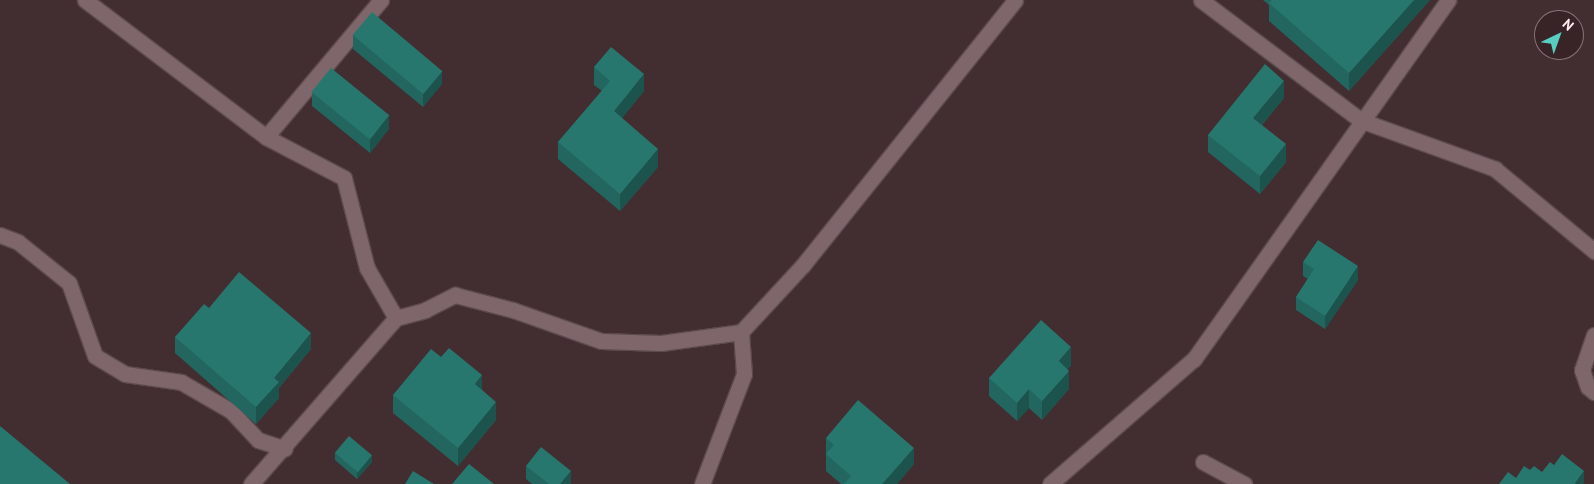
<!DOCTYPE html>
<html>
<head>
<meta charset="utf-8">
<style>
	body { margin:0 }
	#map { position:relative; width:1594px; height:484px; overflow:hidden; background:#422d31; font-family:"PT Sans",sans-serif }
	div>[style] { position:absolute }
	[style*='--x'] { left:calc(var(--x)*1px); top:calc(var(--y)*1px); width:calc(var(--w)*1px); rotate:calc(var(--a)*1deg) }
	.roads { filter:drop-shadow(1px 0 #5c4a4d) drop-shadow(-1px 0 #5c4a4d) drop-shadow(0 1px #5c4a4d) drop-shadow(0 -1px #5c4a4d) }
	.minor>* { height:15px; margin:-7.5px; padding:0 7.5px; transform-origin:7.5px; border-radius:7.5px; background:#7e666a }
	.wall>* { inset:0; background:#22665f }
	.shaded-wall>* { inset:0; background:#1c534d }
	.building>* { inset:0; background:#28776e; transform-origin:0 0 }
	span { translate:-50% -50%; white-space:nowrap; text-align:center; line-height:1.15; -webkit-text-stroke:5px #382327; paint-order:stroke }
	.north { position:absolute; left:1534px; top:10px; width:50px; height:50px; box-sizing:border-box; background:#382327; border:1px solid #887579; border-radius:50%; rotate:42deg; font-size:14px; font-weight:700; line-height:20px; text-align:center; color:#fff0f3 }
	.north::after { content:''; display:block; margin:auto; width:18px; height:22px; background:#58cec0; clip-path:polygon(50% 0,100% 100%,50% 72%,0 100%) }
</style>
</head>
<body>
<div id="map">
	<div class="roads">
		<div class="minor">
			<i style="--x:85;--y:0;--w:227;--a:37.1"></i>
			<i style="--x:266;--y:137;--w:88;--a:27.7"></i>
			<i style="--x:344;--y:178;--w:93;--a:75.7"></i>
			<i style="--x:367;--y:268;--w:58;--a:59.9"></i>
			<i style="--x:1201;--y:0;--w:199;--a:37"></i>
			<i style="--x:1360;--y:120;--w:144;--a:19.9"></i>
			<i style="--x:1495;--y:169;--w:129;--a:39.6"></i>
			<i style="--x:266;--y:137;--w:179;--a:-50"></i>
			<i style="--x:0;--y:235;--w:19;--a:21"></i>
			<i style="--x:18;--y:242;--w:65;--a:38.8"></i>
			<i style="--x:69;--y:283;--w:77;--a:70.4"></i>
			<i style="--x:95;--y:356;--w:35;--a:31"></i>
			<i style="--x:125;--y:374;--w:57;--a:8.1"></i>
			<i style="--x:181;--y:382;--w:58;--a:30.1"></i>
			<i style="--x:231;--y:411;--w:40;--a:47"></i>
			<i style="--x:258;--y:440;--w:28;--a:18"></i>
			<i style="--x:1594;--y:335;--w:37;--a:109"></i>
			<i style="--x:1582;--y:370;--w:18;--a:71"></i>
			<i style="--x:1588;--y:387;--w:8;--a:40"></i>
			<i style="--x:1203;--y:462;--w:47;--a:28.2"></i>
			<i style="--x:251;--y:484;--w:220;--a:-48.9"></i>
			<i style="--x:396;--y:318;--w:30;--a:-15"></i>
			<i style="--x:425;--y:310;--w:34;--a:-27"></i>
			<i style="--x:455;--y:295;--w:60;--a:14.5"></i>
			<i style="--x:513;--y:310;--w:93;--a:19.4"></i>
			<i style="--x:601;--y:341;--w:60;--a:1.9"></i>
			<i style="--x:661;--y:343;--w:81;--a:-7.8"></i>
			<i style="--x:741;--y:332;--w:91;--a:-47.2"></i>
			<i style="--x:803;--y:265;--w:339;--a:-51.3"></i>
			<i style="--x:702;--y:484;--w:118;--a:-69.1"></i>
			<i style="--x:744;--y:374;--w:42;--a:-94.1"></i>
			<i style="--x:1050;--y:484;--w:191;--a:-41"></i>
			<i style="--x:1194;--y:359;--w:440;--a:-54.7"></i>
		</div>
	</div>
	<div class="wall">
		<i style="clip-path:polygon(1263px 0,1430px 0,1349px 91px,1269px 21px,1269px 5px)"></i>
		<i style="clip-path:polygon(353px 35px,442px 84px,423px 107px,353px 49px)"></i>
		<i style="clip-path:polygon(594px 67px,644px 91px,622px 118px,658px 167px,620px 211px,558px 159px,558px 142px,602px 91px,594px 85px)"></i>
		<i style="clip-path:polygon(312px 93px,389px 129px,370px 153px,312px 106px)"></i>
		<i style="clip-path:polygon(1284px 98px,1262px 125px,1286px 162px,1260px 194px,1208px 152px,1208px 135px)"></i>
		<i style="clip-path:polygon(1303px 262px,1358px 280px,1325px 329px,1296px 310px,1296px 297px,1308px 279px,1303px 276px)"></i>
		<i style="clip-path:polygon(209px 308px,311px 349px,279px 388px,279px 398px,256px 424px,175px 353px,175px 337px)"></i>
		<i style="clip-path:polygon(1071px 365px,1068px 369px,1069px 389px,1042px 420px,1029px 408px,1017px 421px,989px 396px,989px 378px)"></i>
		<i style="clip-path:polygon(482px 389px,496px 420px,458px 466px,393px 413px,393px 395px)"></i>
		<i style="clip-path:polygon(826px 438px,914px 464px,897px 484px,841px 484px,826px 471px)"></i>
		<i style="clip-path:polygon(335px 453px,372px 462px,357px 479px,335px 460px)"></i>
		<i style="clip-path:polygon(526px 466px,571px 484px,532px 484px,526px 479px)"></i>
	</div>
	<div class="shaded-wall">
		<i style="clip-path:polygon(1414px 0,1430px 0,1349px 91px,1349px 73px)"></i>
		<i style="clip-path:polygon(442px 71px,442px 84px,423px 107px,423px 94px)"></i>
		<i style="clip-path:polygon(644px 74px,644px 91px,614px 128px,614px 111px)"></i>
		<i style="clip-path:polygon(1284px 81px,1284px 98px,1253px 135px,1253px 118px)"></i>
		<i style="clip-path:polygon(389px 115px,389px 129px,370px 153px,370px 140px)"></i>
		<i style="clip-path:polygon(1286px 144px,1286px 162px,1260px 194px,1260px 176px)"></i>
		<i style="clip-path:polygon(658px 149px,658px 167px,620px 211px,620px 194px)"></i>
		<i style="clip-path:polygon(1358px 266px,1358px 280px,1325px 329px,1325px 316px)"></i>
		<i style="clip-path:polygon(311px 333px,311px 349px,279px 388px,279px 398px,256px 424px,256px 407px,274px 378px)"></i>
		<i style="clip-path:polygon(1071px 347px,1071px 365px,1059px 380px,1059px 361px)"></i>
		<i style="clip-path:polygon(1069px 371px,1069px 389px,1042px 420px,1042px 401px)"></i>
		<i style="clip-path:polygon(482px 375px,482px 393px,475px 384px)"></i>
		<i style="clip-path:polygon(1029px 389px,1029px 408px,1017px 421px,1017px 403px)"></i>
		<i style="clip-path:polygon(496px 402px,496px 420px,458px 466px,458px 448px)"></i>
		<i style="clip-path:polygon(914px 448px,914px 464px,897px 484px,882px 484px)"></i>
		<i style="clip-path:polygon(372px 455px,372px 462px,357px 479px,357px 472px)"></i>
		<i style="clip-path:polygon(571px 471px,571px 484px,560px 484px)"></i>
		<i style="clip-path:polygon(1584px 471px,1584px 484px,1575px 484px,1575px 483px)"></i>
	</div>
	<div class="building">
		<i style="clip-path:polygon(1272px 0,1414px 0,1349px 73px,1269px 3px)"></i>
		<i style="left:372px;top:12px;width:92px;height:30px;rotate:40deg"></i>
		<i style="clip-path:polygon(611px 47px,644px 74px,614px 111px,658px 149px,620px 194px,558px 142px,610px 81px,594px 67px)"></i>
		<i style="clip-path:polygon(1265px 64px,1284px 81px,1253px 118px,1286px 144px,1260px 176px,1208px 135px)"></i>
		<i style="left:331px;top:68px;width:75px;height:31px;rotate:39deg"></i>
		<i style="clip-path:polygon(1318px 240px,1358px 266px,1325px 316px,1296px 297px,1314px 269px,1303px 262px)"></i>
		<i style="clip-path:polygon(239px 272px,311px 333px,274px 378px,279px 382px,256px 407px,175px 337px,204px 304px,209px 308px)"></i>
		<i style="clip-path:polygon(1041px 320px,1071px 347px,1059px 361px,1069px 371px,1042px 401px,1029px 389px,1017px 403px,989px 378px)"></i>
		<i style="clip-path:polygon(449px 348px,482px 375px,475px 384px,496px 402px,458px 448px,393px 395px,431px 349px,441px 357px)"></i>
		<i style="clip-path:polygon(858px 400px,914px 448px,882px 484px,844px 484px,851px 476px,826px 454px,834px 445px,826px 438px)"></i>
		<i style="clip-path:polygon(0 426px,70px 484px,0 484px)"></i>
		<i style="left:349px;top:436px;width:30px;height:22px;rotate:40deg"></i>
		<i style="clip-path:polygon(541px 447px,571px 471px,560px 484px,549px 484px,526px 466px)"></i>
		<i style="clip-path:polygon(1562px 454px,1584px 471px,1575px 483px,1576px 484px,1499px 484px,1508px 472px,1516px 478px,1524px 466px,1530px 470px,1534px 466px,1542px 472px,1550px 462px,1554px 465px)"></i>
		<i style="clip-path:polygon(469px 464px,494px 484px,452px 484px)"></i>
		<i style="clip-path:polygon(413px 471px,434px 484px,405px 484px)"></i>
	</div>
	<div class="north">N</div>
</div>
</body>
</html>
